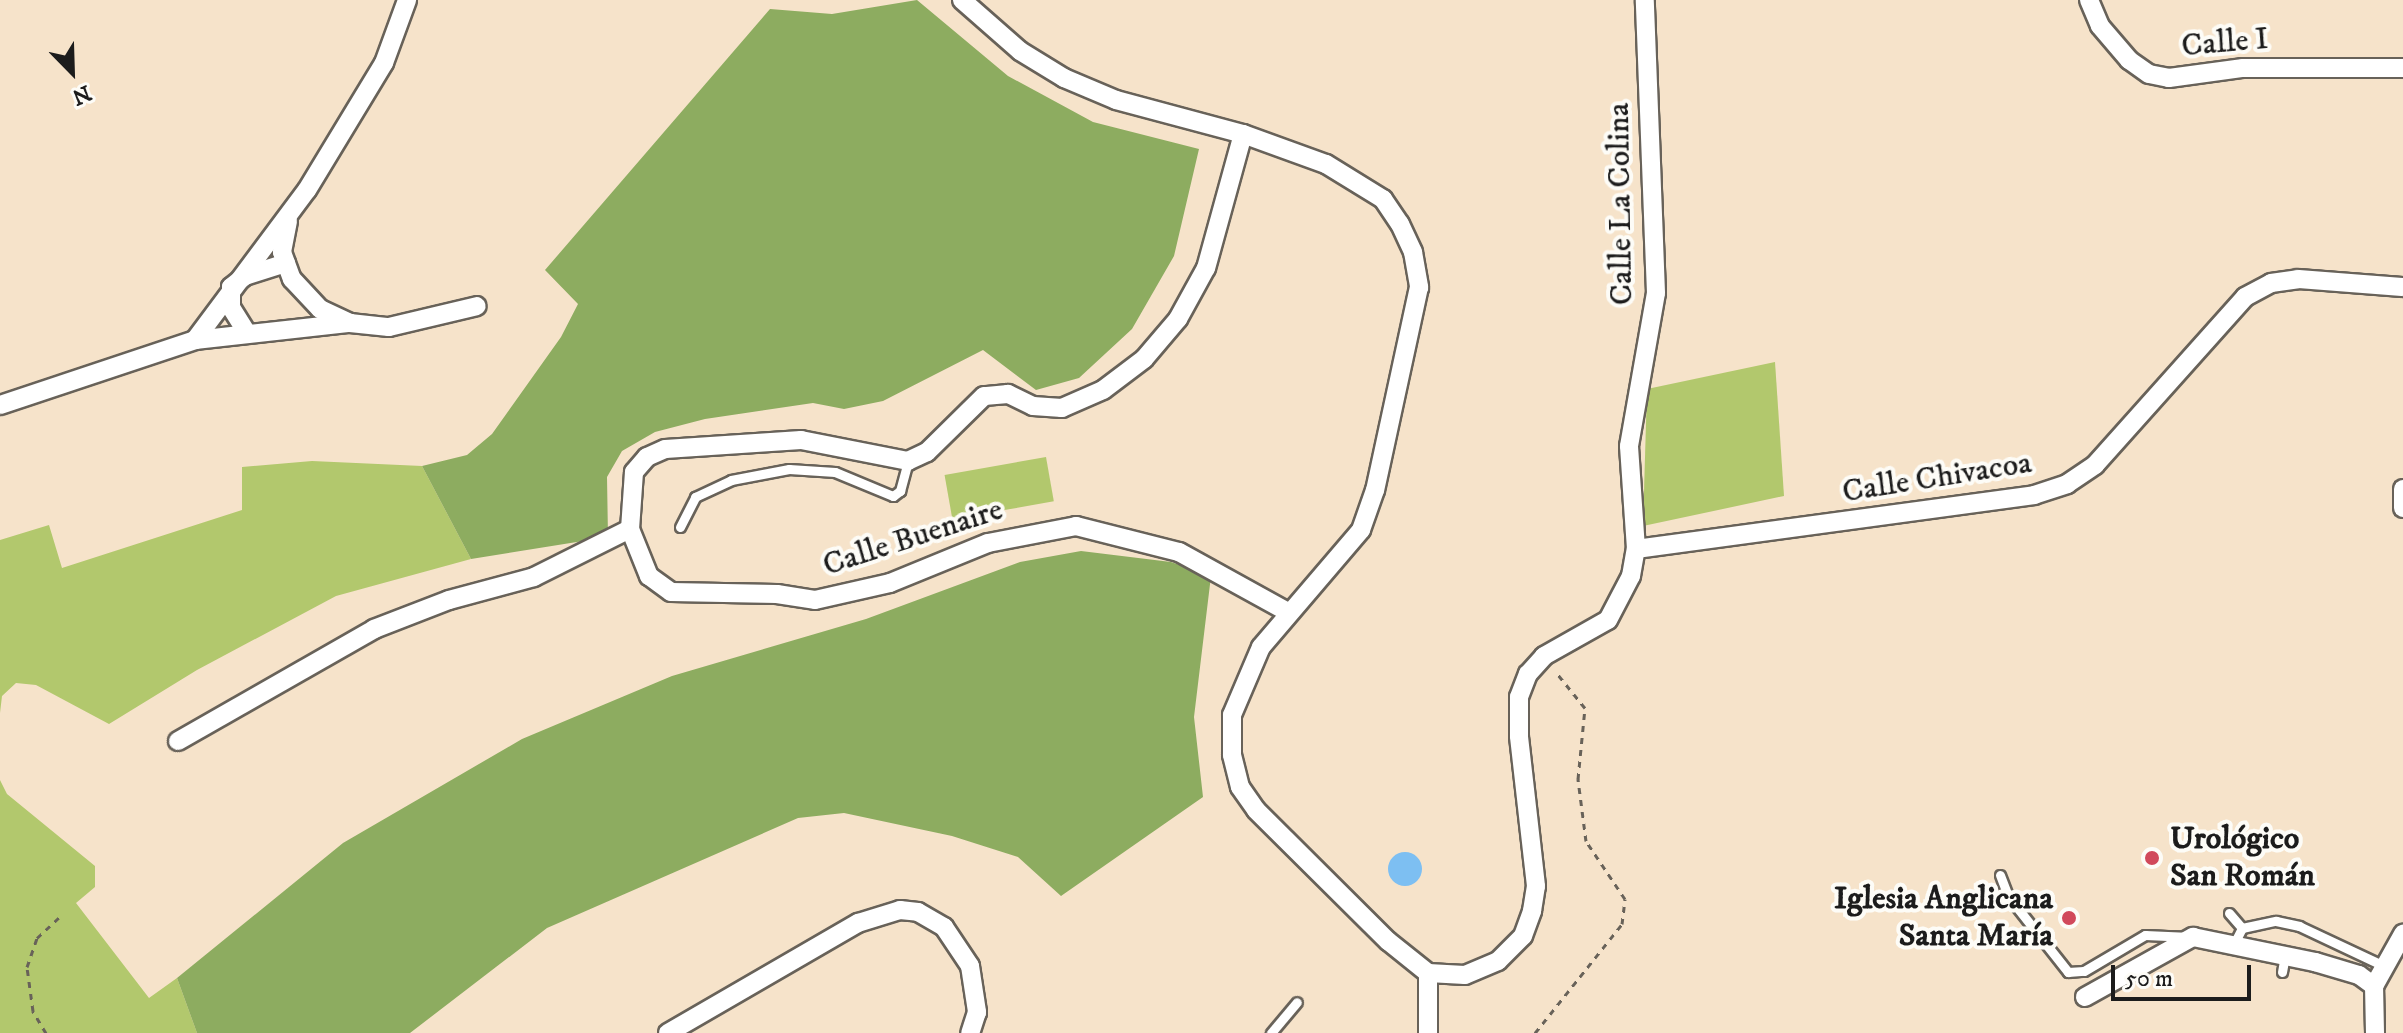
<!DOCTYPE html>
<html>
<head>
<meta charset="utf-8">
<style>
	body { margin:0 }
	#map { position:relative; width:2403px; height:1033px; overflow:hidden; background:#f6e3ca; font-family:"IM FELL DW Pica",serif }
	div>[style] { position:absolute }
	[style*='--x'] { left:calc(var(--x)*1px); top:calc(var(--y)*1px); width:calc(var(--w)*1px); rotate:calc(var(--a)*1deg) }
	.green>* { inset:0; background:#b2c86d; transform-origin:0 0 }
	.forest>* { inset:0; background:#8dac60 }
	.water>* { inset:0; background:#7dbff2 }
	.round { border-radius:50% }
	.path>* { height:3px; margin-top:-1.5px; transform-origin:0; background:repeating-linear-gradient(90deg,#686259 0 6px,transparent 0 12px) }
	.roads { filter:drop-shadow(2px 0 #686259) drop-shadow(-2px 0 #686259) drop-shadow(0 2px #686259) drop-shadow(0 -2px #686259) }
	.service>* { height:9px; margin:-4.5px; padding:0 4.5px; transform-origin:4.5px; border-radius:4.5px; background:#fff }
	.minor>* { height:18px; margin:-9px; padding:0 9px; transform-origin:9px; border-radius:9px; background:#fff }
	.dots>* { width:22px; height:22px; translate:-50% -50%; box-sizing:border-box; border:4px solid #fdfcf7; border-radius:50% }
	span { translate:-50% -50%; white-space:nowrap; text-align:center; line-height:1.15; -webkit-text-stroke:8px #fdfcf7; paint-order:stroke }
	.street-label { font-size:32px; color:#1c1c1c }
	.poi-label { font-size:32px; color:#1c1c1c; font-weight:700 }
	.left { translate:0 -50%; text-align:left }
	.right { translate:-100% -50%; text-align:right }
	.north { position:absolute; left:32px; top:32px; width:80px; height:80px; -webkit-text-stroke:6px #fdfcf7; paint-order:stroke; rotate:157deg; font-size:22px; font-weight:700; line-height:32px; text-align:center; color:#1c1c1c }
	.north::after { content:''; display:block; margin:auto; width:28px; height:36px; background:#1c1c1c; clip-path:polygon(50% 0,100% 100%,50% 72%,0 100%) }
	.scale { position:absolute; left:2111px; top:965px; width:140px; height:36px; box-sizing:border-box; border:4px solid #1c1c1c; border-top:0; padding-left:10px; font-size:24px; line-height:28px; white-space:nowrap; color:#1c1c1c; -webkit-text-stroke:6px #fdfcf7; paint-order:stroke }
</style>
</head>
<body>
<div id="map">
	<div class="green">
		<i style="clip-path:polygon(1775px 362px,1784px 496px,1643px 526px,1647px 389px)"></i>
		<i style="left:1046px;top:457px;width:45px;height:103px;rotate:80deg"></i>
		<i style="clip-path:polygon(312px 461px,422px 466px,471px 559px,336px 596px,197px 670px,109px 724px,36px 685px,16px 683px,2px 696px,0 713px,0 540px,49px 525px,62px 568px,242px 510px,242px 467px)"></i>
		<i style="clip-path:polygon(0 780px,7px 794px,95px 866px,95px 887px,76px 903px,149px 998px,177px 978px,197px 1033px,0 1033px)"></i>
	</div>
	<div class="forest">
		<i style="clip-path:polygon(917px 0,1008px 76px,1093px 122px,1199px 149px,1174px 256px,1132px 329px,1079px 378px,1036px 390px,983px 350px,883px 401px,844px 409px,813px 403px,705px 419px,655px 432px,622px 451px,607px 477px,608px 537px,471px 559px,422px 466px,467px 455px,492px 434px,561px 337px,578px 304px,545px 270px,770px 9px,832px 14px)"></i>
		<i style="clip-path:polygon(1081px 551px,1171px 562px,1211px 576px,1194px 717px,1203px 797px,1061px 896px,1018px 857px,952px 836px,844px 813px,798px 818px,547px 928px,410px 1033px,197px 1033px,177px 978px,343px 843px,522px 739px,672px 676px,866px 619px,1020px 562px)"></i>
	</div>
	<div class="water">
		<i class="round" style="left:1388px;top:852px;width:34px;height:34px"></i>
	</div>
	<div class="path">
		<i style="--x:46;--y:1033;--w:26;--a:-121"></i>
		<i style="--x:33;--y:1011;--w:44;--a:-97.8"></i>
		<i style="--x:27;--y:967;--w:31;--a:-71"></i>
		<i style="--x:37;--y:938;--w:33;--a:-43"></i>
		<i style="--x:1535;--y:1033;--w:139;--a:-51.4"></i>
		<i style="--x:1622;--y:924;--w:25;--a:-83"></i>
		<i style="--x:1625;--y:899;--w:70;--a:-123.9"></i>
		<i style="--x:1586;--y:841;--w:63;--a:-97.4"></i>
		<i style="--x:1578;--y:779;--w:71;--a:-84.4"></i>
		<i style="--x:1585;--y:708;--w:46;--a:-128.9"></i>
	</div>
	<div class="roads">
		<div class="service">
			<i style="--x:680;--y:527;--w:34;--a:-63"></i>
			<i style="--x:695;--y:497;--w:40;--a:-25"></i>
			<i style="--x:731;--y:480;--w:59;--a:-10.7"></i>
			<i style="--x:789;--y:469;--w:46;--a:3.7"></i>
			<i style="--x:835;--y:472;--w:63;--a:22.5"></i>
			<i style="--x:893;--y:496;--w:9;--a:-36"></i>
			<i style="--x:900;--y:491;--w:31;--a:-75"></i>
			<i style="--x:2000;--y:875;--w:22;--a:69"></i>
			<i style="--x:2008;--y:896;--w:97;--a:51.7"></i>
			<i style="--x:2068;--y:972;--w:16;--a:-4"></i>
			<i style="--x:2084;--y:971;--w:71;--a:-30.5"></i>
			<i style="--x:2145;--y:935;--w:45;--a:2.5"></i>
			<i style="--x:2229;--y:913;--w:20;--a:49"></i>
			<i style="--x:2242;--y:928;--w:16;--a:117"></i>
			<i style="--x:2242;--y:928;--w:35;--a:-12"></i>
			<i style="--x:2276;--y:921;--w:24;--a:12"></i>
			<i style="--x:2299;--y:926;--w:92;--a:25.2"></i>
			<i style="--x:2282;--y:972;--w:17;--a:-80"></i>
			<i style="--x:1271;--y:1033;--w:40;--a:-50"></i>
		</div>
		<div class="minor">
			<i style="--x:962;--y:0;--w:77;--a:41.3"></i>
			<i style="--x:1020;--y:51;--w:52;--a:31.5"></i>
			<i style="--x:1064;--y:78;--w:56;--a:22.9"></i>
			<i style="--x:1116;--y:100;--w:131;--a:15"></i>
			<i style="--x:1243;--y:134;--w:88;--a:19.9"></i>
			<i style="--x:1326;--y:164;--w:67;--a:31.6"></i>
			<i style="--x:1383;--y:199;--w:30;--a:56"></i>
			<i style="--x:1400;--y:224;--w:31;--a:65"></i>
			<i style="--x:1413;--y:252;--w:36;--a:80"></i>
			<i style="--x:1419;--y:287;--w:208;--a:102.2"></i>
			<i style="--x:1375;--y:490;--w:42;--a:109.3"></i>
			<i style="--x:1361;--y:530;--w:154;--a:130.5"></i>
			<i style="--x:1261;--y:647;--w:74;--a:113.1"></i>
			<i style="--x:1232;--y:715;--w:40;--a:90"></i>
			<i style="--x:1232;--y:755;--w:33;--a:76"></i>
			<i style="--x:1240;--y:787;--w:28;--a:55"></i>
			<i style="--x:1256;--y:810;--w:186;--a:44.8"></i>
			<i style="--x:1388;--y:941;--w:51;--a:38.7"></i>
			<i style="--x:1428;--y:973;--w:37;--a:3"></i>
			<i style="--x:1465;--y:975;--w:36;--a:-23"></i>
			<i style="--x:1498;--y:961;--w:35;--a:-45"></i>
			<i style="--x:1523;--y:936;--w:27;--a:-70"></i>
			<i style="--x:1532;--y:911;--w:25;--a:-81"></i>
			<i style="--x:1536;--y:886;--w:151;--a:-96.5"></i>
			<i style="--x:1519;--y:736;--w:39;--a:-90"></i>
			<i style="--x:1519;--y:697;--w:25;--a:-69"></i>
			<i style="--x:1528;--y:674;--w:24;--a:-48"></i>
			<i style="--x:1544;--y:656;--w:73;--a:-29.4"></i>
			<i style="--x:1608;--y:620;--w:50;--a:-62.4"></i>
			<i style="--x:1631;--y:576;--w:27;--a:-80"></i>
			<i style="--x:1636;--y:549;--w:103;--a:-93.9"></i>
			<i style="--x:1629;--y:446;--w:155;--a:-80"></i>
			<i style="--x:1656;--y:293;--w:293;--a:-92.2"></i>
			<i style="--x:2089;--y:0;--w:28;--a:67"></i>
			<i style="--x:2100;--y:26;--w:45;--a:49.5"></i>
			<i style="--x:2129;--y:60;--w:24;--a:35"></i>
			<i style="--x:2149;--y:74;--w:20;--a:11"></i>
			<i style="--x:2169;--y:78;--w:75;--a:-7.7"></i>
			<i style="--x:2243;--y:68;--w:160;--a:0"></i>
			<i style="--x:1243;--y:134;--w:139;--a:105.4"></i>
			<i style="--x:1206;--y:268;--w:58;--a:118.8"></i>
			<i style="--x:1178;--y:319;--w:52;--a:130.4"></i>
			<i style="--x:1144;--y:359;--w:51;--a:142.9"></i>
			<i style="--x:1103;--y:390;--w:45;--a:156.3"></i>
			<i style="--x:1062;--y:408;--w:29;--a:-176"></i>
			<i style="--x:1033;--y:406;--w:28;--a:-154"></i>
			<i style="--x:1008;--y:394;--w:24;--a:175"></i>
			<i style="--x:984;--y:396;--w:80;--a:135.5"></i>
			<i style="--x:927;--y:452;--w:21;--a:155"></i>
			<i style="--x:908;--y:461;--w:109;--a:-168.9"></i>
			<i style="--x:801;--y:440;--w:136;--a:176.2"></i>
			<i style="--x:665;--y:449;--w:20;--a:156"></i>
			<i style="--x:647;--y:457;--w:20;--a:131"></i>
			<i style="--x:634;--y:472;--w:57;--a:94"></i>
			<i style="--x:630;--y:529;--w:51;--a:68"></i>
			<i style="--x:649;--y:576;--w:27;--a:36"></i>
			<i style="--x:671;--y:592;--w:106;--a:1.1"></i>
			<i style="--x:777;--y:594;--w:38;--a:9"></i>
			<i style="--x:815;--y:600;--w:77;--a:-12.8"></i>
			<i style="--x:890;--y:583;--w:106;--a:-22.2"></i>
			<i style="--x:988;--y:543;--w:90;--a:-10.9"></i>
			<i style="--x:1076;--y:526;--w:106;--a:14.2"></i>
			<i style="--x:1179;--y:552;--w:122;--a:28.9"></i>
			<i style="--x:288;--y:221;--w:32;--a:101"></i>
			<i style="--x:282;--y:252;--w:29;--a:70"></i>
			<i style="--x:292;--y:279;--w:41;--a:47"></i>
			<i style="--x:320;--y:309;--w:33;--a:25"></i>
			<i style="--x:247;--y:333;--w:31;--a:-122"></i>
			<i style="--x:231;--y:307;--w:20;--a:-90"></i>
			<i style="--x:231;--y:287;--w:18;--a:-38"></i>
			<i style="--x:245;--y:276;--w:43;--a:-17.6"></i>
			<i style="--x:195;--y:340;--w:187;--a:-53.3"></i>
			<i style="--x:307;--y:190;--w:149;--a:-58.8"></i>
			<i style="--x:384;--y:63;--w:67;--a:-69.9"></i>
			<i style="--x:0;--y:405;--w:206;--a:-18.4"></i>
			<i style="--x:195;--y:340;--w:156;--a:-6.3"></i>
			<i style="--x:350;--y:323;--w:39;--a:6"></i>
			<i style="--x:389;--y:327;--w:90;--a:-13.4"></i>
			<i style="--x:2403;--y:489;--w:19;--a:90"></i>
			<i style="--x:1636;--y:549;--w:402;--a:-7.7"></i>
			<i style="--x:2034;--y:495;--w:35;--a:-18"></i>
			<i style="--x:2067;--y:484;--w:34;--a:-34"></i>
			<i style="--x:2095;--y:465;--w:225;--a:-48.2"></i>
			<i style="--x:2245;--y:297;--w:30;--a:-28"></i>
			<i style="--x:2271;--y:283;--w:27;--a:-8"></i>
			<i style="--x:2298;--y:279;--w:105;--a:4.4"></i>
			<i style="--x:178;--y:741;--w:226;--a:-29.7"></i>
			<i style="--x:374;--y:629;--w:80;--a:-21.1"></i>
			<i style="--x:449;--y:600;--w:88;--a:-15.1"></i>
			<i style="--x:534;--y:577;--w:107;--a:-26.6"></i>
			<i style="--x:1428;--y:973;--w:60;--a:90"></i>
			<i style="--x:2085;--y:997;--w:124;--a:-29.1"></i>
			<i style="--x:2193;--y:937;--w:125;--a:11.6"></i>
			<i style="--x:2315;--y:962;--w:46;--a:16.5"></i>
			<i style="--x:2359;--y:975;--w:19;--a:36"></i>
			<i style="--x:668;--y:1033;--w:220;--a:-30.1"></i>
			<i style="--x:858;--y:923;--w:44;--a:-17.2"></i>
			<i style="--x:900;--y:910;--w:18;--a:6"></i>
			<i style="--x:918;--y:912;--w:30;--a:30"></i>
			<i style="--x:944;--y:927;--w:47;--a:56.3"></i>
			<i style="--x:970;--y:966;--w:47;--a:81.3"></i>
			<i style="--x:977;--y:1012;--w:22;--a:108"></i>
			<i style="--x:2375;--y:1033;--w:47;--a:-91.2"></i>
			<i style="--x:2374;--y:986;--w:60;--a:-60.9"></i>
		</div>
	</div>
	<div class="dots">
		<i style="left:2152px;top:858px;background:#d1495b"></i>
		<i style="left:2069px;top:918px;background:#d1495b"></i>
	</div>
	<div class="street-label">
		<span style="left:2225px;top:43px;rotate:-5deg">Calle I</span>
		<span style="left:1621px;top:204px;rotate:-91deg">Calle La Colina</span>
		<span style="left:1937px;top:478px;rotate:-9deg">Calle Chivacoa</span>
		<span style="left:913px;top:538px;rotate:-18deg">Calle Buenaire</span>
	</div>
	<div class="poi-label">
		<span class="left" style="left:2170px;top:858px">Urológico<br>San Román</span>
		<span class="right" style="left:2053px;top:918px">Iglesia Anglicana<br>Santa María</span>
	</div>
	<div class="north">N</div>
	<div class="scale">50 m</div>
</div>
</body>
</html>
